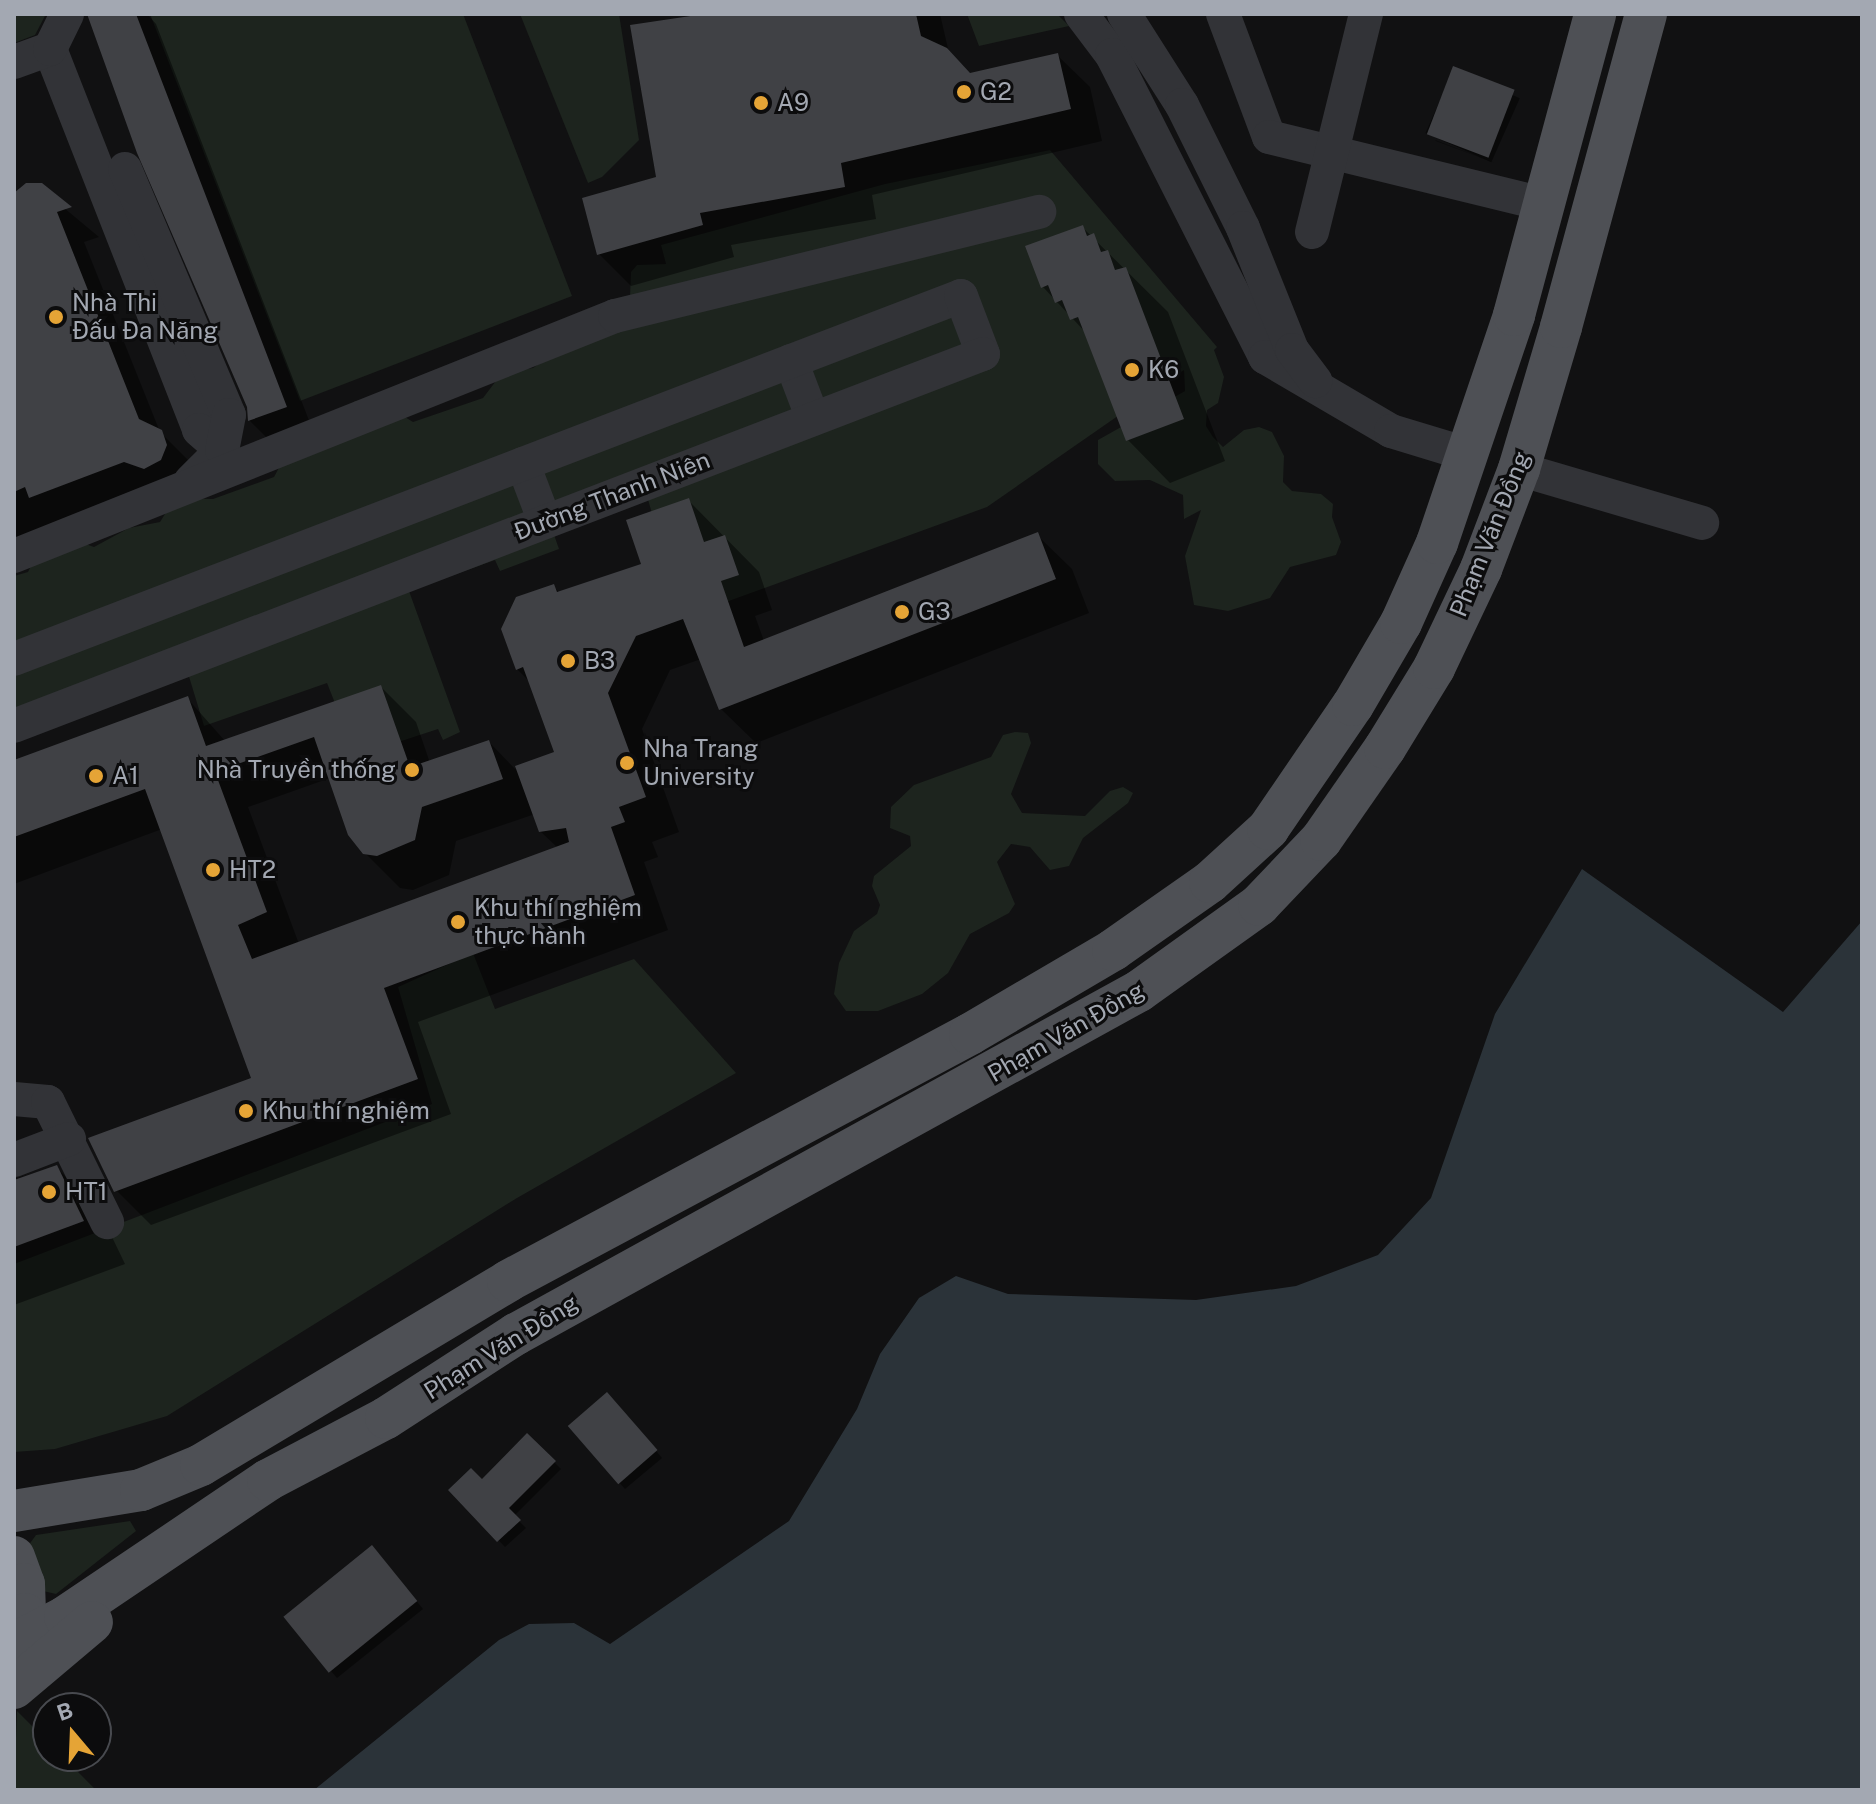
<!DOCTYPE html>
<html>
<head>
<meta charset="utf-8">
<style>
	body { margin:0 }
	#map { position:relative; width:1876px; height:1804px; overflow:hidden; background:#111112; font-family:"Public Sans",sans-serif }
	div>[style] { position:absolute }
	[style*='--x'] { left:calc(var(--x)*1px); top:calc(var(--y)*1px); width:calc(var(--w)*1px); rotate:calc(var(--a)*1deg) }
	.green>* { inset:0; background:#1d241e }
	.water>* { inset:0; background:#2b3339 }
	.shadow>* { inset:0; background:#0007; transform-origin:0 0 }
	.building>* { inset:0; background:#404145; transform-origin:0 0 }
	.minor>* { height:34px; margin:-17px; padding:0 17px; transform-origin:17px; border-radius:17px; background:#323337 }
	.major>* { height:42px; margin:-21px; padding:0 21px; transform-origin:21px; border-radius:21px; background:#4e5055 }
	.dots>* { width:22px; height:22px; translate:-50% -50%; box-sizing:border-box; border:4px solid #0c0c0d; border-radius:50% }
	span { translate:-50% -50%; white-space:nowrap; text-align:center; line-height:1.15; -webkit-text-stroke:6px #0c0c0d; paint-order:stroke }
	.poi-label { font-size:24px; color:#a3a8b2 }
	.left { translate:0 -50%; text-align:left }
	.right { translate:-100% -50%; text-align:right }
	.street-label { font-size:24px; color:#a3a8b2 }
	.frame { position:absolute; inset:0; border:16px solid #a3a8b2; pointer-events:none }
	.north { position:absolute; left:32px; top:1692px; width:80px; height:80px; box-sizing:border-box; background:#0c0c0d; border:2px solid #484a4f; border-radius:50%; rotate:341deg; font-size:22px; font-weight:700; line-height:32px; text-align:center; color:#a3a8b2 }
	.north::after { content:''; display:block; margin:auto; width:28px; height:36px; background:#e5a436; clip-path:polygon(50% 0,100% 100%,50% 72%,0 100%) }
</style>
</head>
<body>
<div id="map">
	<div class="green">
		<i style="clip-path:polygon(14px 14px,46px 14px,35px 35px,14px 43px)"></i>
		<i style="clip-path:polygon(150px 14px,463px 14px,572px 296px,300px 401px)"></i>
		<i style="clip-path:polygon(520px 14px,619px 14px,639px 140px,602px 177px,588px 183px)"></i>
		<i style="clip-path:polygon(967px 14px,1057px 14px,1069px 26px,979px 46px)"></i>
		<i style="clip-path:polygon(1050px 150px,1217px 347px,1214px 350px,1224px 377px,1218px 403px,1207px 410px,1206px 426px,1213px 437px,1223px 447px,1244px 430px,1259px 427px,1272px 432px,1284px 456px,1283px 482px,1292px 491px,1321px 494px,1333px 504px,1332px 517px,1341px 542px,1336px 555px,1290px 567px,1270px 598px,1228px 611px,1194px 605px,1185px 556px,1201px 510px,1184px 519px,1183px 495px,1150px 480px,1115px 481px,1098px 464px,1098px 440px,1185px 391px,1184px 370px,987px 507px,704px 610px,655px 524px,647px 496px,552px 529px,559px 549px,500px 571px,495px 560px,409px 591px,460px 732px,443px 740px,438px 729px,356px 756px,327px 683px,204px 726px,184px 660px,14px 721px,14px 576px,28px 572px,36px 556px,80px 542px,94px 547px,129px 528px,160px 522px,175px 498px,213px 499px,274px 477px,282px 462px,355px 401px,376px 399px,413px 422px,483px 398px,502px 373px,533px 368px,630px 297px,631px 272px,637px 265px,666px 264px,661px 245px,885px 184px)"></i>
		<i style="clip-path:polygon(1015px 732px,1028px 733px,1031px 743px,1011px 794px,1022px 813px,1085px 816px,1110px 791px,1123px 787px,1133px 793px,1128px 803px,1083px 838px,1069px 866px,1050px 870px,1030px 847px,1011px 844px,997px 862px,1015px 904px,1009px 913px,970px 934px,948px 973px,922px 994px,878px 1011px,846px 1011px,834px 994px,839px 963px,854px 931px,877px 914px,880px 905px,872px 886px,874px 876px,911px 846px,910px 836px,890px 828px,891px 807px,914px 785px,991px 757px,1003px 735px)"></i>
		<i style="clip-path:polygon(473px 953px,495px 1009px,634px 959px,736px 1073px,517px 1198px,167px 1416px,55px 1449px,14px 1452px,14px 1264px,432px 1104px,398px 987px)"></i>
		<i style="clip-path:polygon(130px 1521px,136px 1531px,56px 1594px,43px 1591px,28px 1546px,36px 1535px)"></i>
		<i style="clip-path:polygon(17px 1711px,48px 1742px,48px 1756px,62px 1756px,96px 1790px,14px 1790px)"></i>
	</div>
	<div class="water">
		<i style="clip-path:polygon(1582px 869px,1783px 1012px,1862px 921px,1862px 1790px,314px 1790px,499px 1640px,529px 1624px,574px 1623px,610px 1644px,789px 1521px,857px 1409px,880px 1354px,919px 1298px,956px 1276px,1008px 1294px,1196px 1300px,1296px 1286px,1378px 1255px,1431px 1198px,1495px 1014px)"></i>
	</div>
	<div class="shadow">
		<i style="clip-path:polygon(90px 14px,147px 14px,156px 24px,315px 436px,279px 450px,250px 421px,249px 407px)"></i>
		<i style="clip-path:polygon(700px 14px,940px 14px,949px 53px,971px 75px,1057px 55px,1090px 87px,1102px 141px,872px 195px,876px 219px,731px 245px,734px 257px,631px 286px,599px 254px,658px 179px,632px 27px)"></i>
		<i style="left:1454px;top:69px;width:72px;height:70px;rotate:24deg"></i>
		<i style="clip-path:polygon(1435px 140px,1495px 163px,1436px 141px)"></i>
		<i style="clip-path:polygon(34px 183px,99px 237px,84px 242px,160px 432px,190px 462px,195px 483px,14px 556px,14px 204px)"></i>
		<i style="clip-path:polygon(1082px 227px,1168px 312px,1225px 461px,1170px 483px,1128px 440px,1088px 335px,1043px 287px)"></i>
		<i style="clip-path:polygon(evenodd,688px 500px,759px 572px,772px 610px,755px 616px,764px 641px,1037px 535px,1072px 569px,1089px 613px,756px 743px,721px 709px,701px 659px,670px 670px,642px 729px,679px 832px,652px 842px,658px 857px,644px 862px,668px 930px,418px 1022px,451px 1114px,151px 1225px,116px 1190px,254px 1079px,162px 829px,14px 884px,14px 762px,187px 698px,225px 741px,381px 687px,416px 722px,430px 763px,489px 742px,515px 769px,557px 753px,531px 683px,517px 669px,553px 586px,560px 593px,643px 565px,688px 500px,330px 778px,365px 853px,400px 888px,413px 890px,449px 875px,456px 841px,535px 814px,540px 831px,558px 848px,299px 944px,248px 807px,330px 778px)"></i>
		<i style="clip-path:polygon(56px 1167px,99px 1210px,125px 1264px,14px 1305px,14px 1179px)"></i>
		<i style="clip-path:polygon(614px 1401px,662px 1458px,625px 1489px,570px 1426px)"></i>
		<i style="clip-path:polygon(527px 1435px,561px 1469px,514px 1516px,526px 1528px,505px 1547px,451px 1490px,482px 1482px)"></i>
		<i style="clip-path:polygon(378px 1554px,423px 1609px,337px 1678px,331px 1671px)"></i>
	</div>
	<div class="building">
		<i style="clip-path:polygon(87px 14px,136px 14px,287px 407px,248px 421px,247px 407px,137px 153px)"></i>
		<i style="clip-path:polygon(704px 14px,916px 14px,921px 36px,947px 48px,970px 73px,1058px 53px,1071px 109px,841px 163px,845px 187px,700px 213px,703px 225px,597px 255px,582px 198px,656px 177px,630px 25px)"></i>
		<i style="left:1453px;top:66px;width:66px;height:73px;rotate:21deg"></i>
		<i style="clip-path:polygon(26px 183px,42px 183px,72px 207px,57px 212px,139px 419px,162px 430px,167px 445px,161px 460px,144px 469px,124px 462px,29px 498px,25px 487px,14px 492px,14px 193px)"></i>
		<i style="clip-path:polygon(1083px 225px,1087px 236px,1094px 233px,1101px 252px,1108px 250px,1115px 270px,1126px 267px,1184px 419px,1126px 441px,1078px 317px,1070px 320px,1062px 300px,1055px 303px,1048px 285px,1041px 288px,1025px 246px)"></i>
		<i style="clip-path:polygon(689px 498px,704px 542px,725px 535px,739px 575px,721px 581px,744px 647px,1038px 532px,1056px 579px,719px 710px,683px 619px,636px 636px,608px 693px,646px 797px,619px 807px,625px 822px,611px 827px,635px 895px,384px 988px,418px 1079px,114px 1192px,88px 1138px,251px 1078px,145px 789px,14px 837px,14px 760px,188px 696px,206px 746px,381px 685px,410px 767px,489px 740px,503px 779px,422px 807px,415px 840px,377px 856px,363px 854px,348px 835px,314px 737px,215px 772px,267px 912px,238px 925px,252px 959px,569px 842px,566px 828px,539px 832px,515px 766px,554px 752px,523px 667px,516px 670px,501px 629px,516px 597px,554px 584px,557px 592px,641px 564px,626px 520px)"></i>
		<i style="clip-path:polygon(57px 1165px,84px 1221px,14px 1247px,14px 1180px)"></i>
		<i style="left:607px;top:1392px;width:77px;height:52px;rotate:49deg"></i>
		<i style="clip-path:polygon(527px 1433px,556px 1461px,509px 1508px,521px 1520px,497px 1542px,448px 1490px,471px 1468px,482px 1479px)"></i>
		<i style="left:372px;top:1545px;width:72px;height:114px;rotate:51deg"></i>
	</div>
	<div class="minor">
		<i style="--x:1081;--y:14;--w:51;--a:52.9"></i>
		<i style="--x:1112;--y:55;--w:339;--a:63.1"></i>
		<i style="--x:1265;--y:357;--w:146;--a:30.4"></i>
		<i style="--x:1391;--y:431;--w:83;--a:16.9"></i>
		<i style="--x:1124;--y:14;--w:108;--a:57.5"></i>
		<i style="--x:1182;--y:105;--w:137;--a:63.6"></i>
		<i style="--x:1243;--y:228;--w:131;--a:68.1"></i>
		<i style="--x:1292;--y:350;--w:39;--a:53"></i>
		<i style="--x:1223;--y:14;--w:131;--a:69.5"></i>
		<i style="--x:1269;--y:137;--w:283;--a:13.7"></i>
		<i style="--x:50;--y:49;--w:409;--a:68.6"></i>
		<i style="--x:199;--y:430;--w:30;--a:41"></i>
		<i style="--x:222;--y:450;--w:44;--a:135"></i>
		<i style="--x:14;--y:62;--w:38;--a:-20"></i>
		<i style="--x:50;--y:49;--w:39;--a:-64"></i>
		<i style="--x:125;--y:169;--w:267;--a:67.1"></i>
		<i style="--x:229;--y:415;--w:36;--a:101"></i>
		<i style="--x:1312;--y:232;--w:225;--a:-76.1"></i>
		<i style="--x:791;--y:361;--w:62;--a:69.2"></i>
		<i style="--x:523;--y:464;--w:62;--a:69.2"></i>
		<i style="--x:1519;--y:469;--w:191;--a:16.4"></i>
		<i style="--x:14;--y:556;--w:647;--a:-21.77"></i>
		<i style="--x:615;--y:316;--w:437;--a:-13.8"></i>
		<i style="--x:14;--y:659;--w:1014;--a:-20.97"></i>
		<i style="--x:961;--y:296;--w:62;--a:69.2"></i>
		<i style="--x:983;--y:354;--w:1038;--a:159"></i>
		<i style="--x:14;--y:1099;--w:34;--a:5"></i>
		<i style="--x:48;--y:1102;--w:134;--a:63.8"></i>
		<i style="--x:14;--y:1160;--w:59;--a:-20.9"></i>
	</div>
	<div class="major">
		<i style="--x:14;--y:1511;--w:129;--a:-9.4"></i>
		<i style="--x:141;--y:1490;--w:65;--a:-22.6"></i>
		<i style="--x:201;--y:1465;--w:358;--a:-30.9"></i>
		<i style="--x:508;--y:1281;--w:524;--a:-28.13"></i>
		<i style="--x:970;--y:1034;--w:166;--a:-30.4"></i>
		<i style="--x:1113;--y:950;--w:118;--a:-35"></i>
		<i style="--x:1210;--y:882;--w:79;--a:-42.4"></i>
		<i style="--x:1268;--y:829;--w:150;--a:-55.6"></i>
		<i style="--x:1353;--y:705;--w:95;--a:-59.7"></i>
		<i style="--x:1401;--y:623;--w:88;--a:-65.8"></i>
		<i style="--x:1437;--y:543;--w:241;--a:-71.3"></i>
		<i style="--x:1514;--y:315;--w:312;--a:-74.9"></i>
		<i style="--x:14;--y:1557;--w:29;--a:70"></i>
		<i style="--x:24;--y:1584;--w:30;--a:88"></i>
		<i style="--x:25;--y:1614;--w:35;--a:108"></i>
		<i style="--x:17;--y:1642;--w:54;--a:-27.5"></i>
		<i style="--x:65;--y:1617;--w:245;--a:-34"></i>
		<i style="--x:268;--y:1480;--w:133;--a:-27.7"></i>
		<i style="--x:386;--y:1418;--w:155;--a:-32.9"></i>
		<i style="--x:516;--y:1334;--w:711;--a:-28.84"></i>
		<i style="--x:1139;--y:991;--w:148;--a:-35.6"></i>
		<i style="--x:1259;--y:905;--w:90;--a:-46.4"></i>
		<i style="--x:1321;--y:840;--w:112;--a:-55.2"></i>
		<i style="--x:1385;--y:748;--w:94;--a:-58.5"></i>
		<i style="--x:1434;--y:668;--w:110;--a:-64.6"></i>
		<i style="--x:1481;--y:569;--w:107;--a:-69.2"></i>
		<i style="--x:1519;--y:469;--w:148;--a:-73.5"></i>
		<i style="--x:1561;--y:327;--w:324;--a:-74.8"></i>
		<i style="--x:14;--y:1688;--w:102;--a:-40.2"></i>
	</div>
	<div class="dots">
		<i style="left:964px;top:92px;background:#e5a436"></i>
		<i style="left:761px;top:103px;background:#e5a436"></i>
		<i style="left:56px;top:317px;background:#e5a436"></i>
		<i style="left:1132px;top:370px;background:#e5a436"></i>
		<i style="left:902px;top:612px;background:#e5a436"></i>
		<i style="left:568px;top:661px;background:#e5a436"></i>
		<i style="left:627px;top:763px;background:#e5a436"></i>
		<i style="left:412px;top:770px;background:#e5a436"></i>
		<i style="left:96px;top:776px;background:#e5a436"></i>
		<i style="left:213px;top:870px;background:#e5a436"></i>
		<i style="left:458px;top:922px;background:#e5a436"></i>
		<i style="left:246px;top:1111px;background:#e5a436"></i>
		<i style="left:49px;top:1192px;background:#e5a436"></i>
	</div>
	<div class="poi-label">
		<span class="left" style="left:980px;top:92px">G2</span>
		<span class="left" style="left:777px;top:103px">A9</span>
		<span class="left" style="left:72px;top:317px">Nhà Thi<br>Đấu Đa Năng</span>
		<span class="left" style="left:1148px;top:370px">K6</span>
		<span class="left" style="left:918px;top:612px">G3</span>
		<span class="left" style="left:584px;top:661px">B3</span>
		<span class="left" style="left:643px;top:763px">Nha Trang<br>University</span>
		<span class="right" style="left:396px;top:770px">Nhà Truyền thống</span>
		<span class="left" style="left:112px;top:776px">A1</span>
		<span class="left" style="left:229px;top:870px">HT2</span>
		<span class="left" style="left:474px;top:922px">Khu thí nghiệm<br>thực hành</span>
		<span class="left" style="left:262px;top:1111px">Khu thí nghiệm</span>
		<span class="left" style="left:65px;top:1192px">HT1</span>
	</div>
	<div class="street-label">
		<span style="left:612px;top:496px;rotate:-21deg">Đường Thanh Niên</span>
		<span style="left:1490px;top:534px;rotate:-68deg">Phạm Văn Đồng</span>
		<span style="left:1066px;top:1032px;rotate:-30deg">Phạm Văn Đồng</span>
		<span style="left:501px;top:1347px;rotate:-32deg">Phạm Văn Đồng</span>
	</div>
	<div class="frame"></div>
	<div class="north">B</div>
</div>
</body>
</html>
